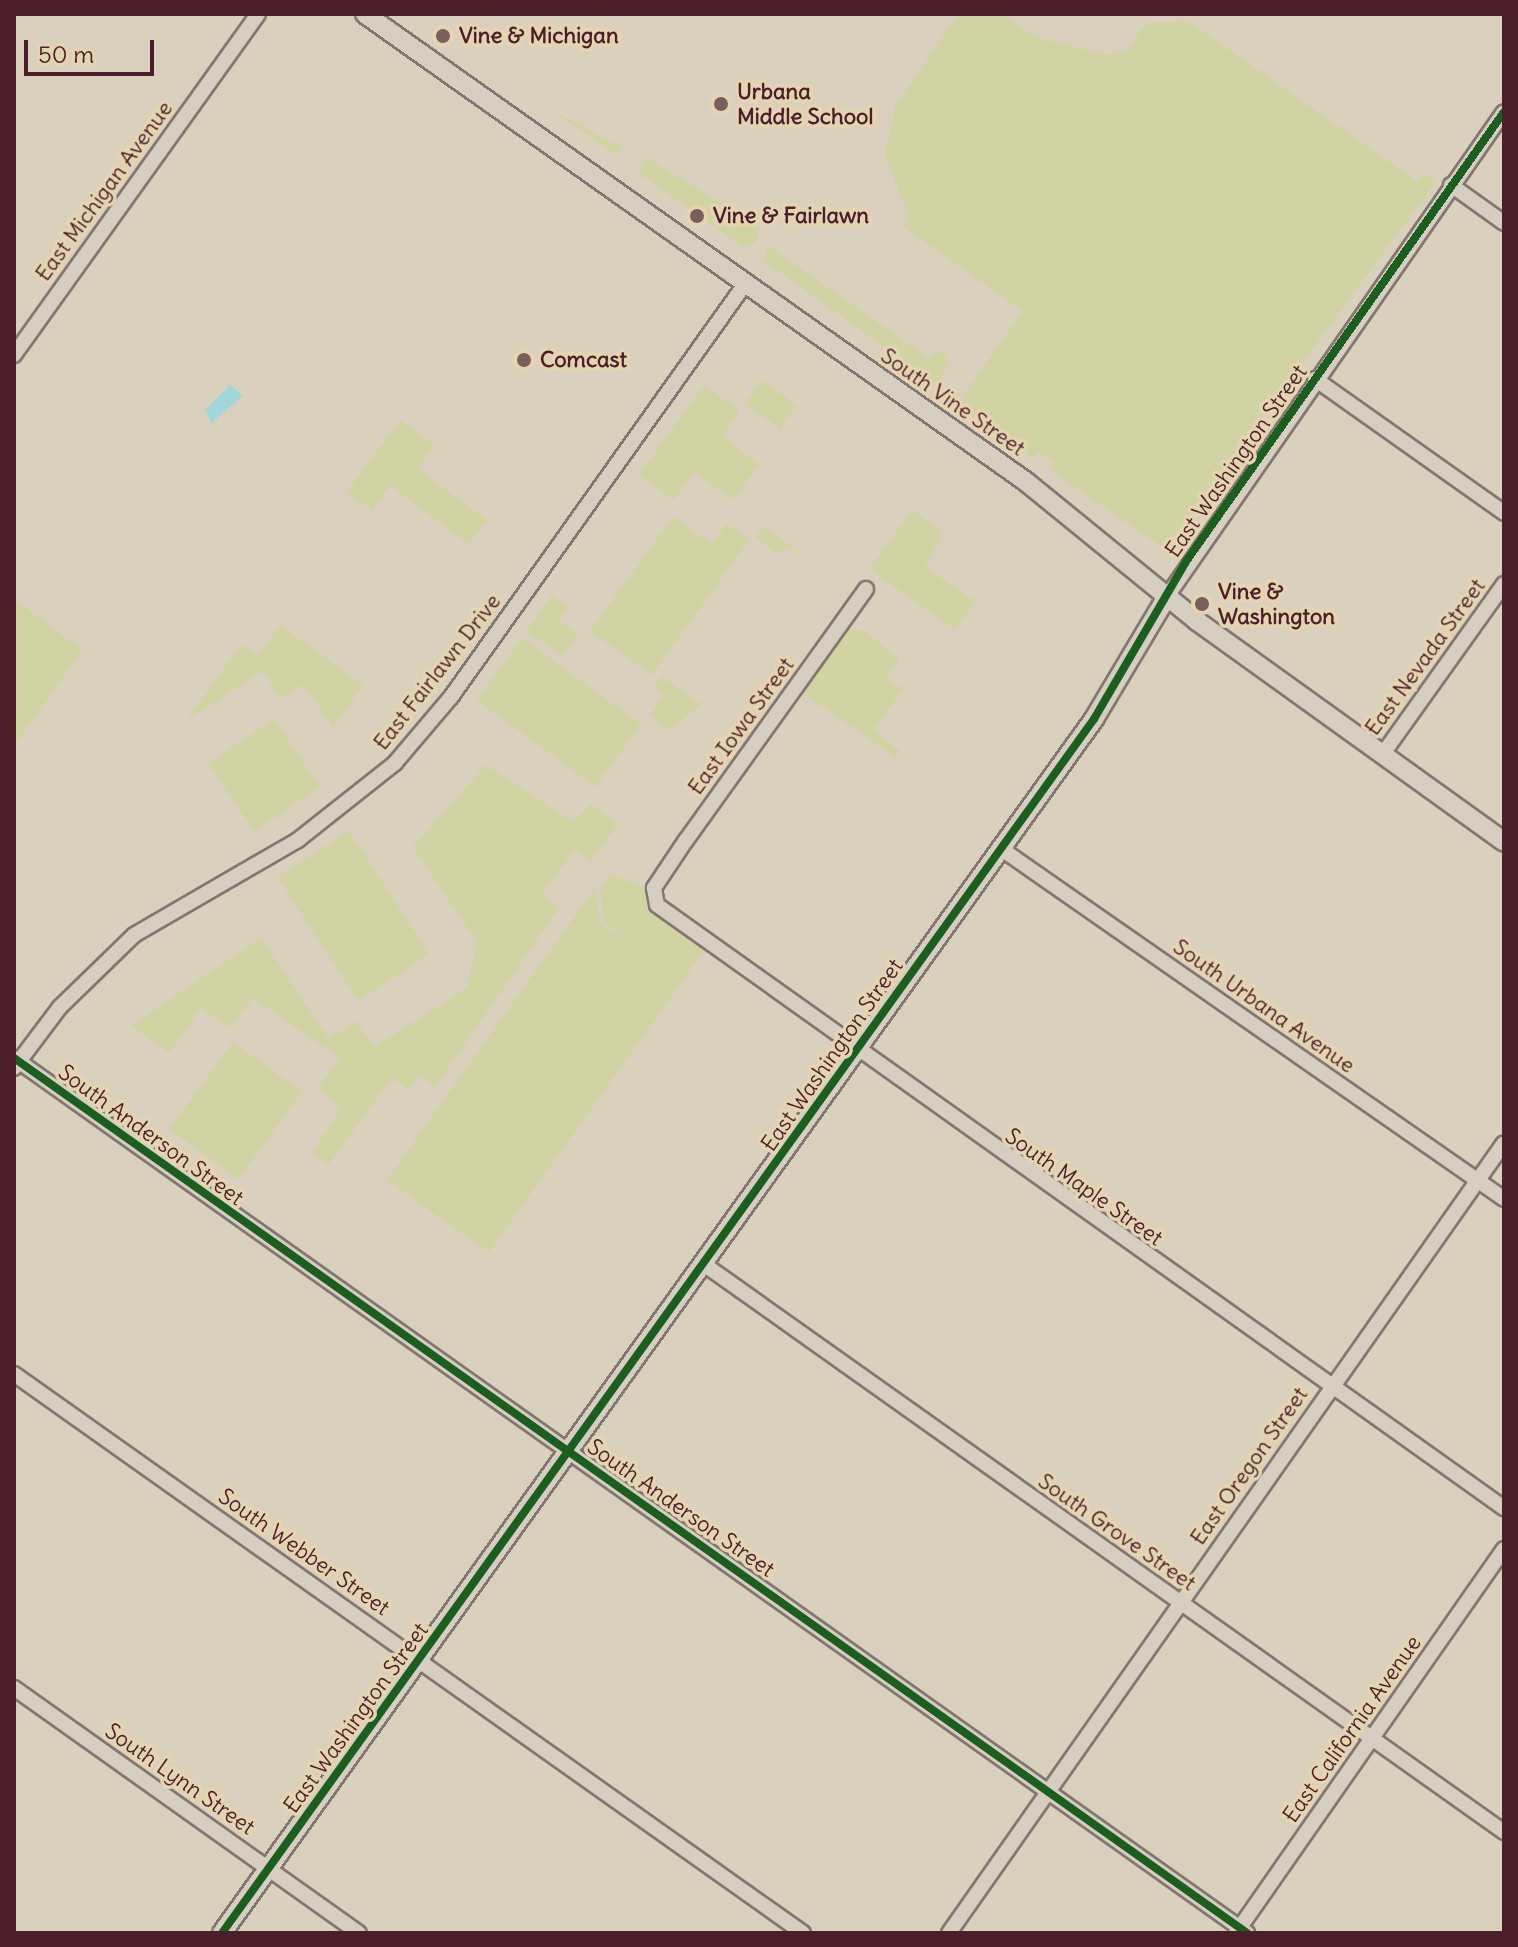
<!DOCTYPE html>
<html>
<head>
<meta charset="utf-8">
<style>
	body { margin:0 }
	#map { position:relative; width:1518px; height:1947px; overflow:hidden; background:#d9d0bd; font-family:Delius,sans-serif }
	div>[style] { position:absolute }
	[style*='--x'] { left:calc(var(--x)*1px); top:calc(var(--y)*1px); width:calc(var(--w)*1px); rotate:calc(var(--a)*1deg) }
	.green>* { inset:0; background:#cfd4a2; transform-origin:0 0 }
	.water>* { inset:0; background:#a2d7d9 }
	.roads { filter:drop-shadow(2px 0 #837670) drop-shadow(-2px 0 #837670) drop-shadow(0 2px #837670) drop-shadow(0 -2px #837670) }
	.street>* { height:14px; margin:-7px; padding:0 7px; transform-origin:7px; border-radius:7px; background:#d5cec1 }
	.secondary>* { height:18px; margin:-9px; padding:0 9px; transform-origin:9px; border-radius:9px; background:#d5cec1 }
	.cycleway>* { height:8px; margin:-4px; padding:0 4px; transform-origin:4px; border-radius:4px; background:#1b5e20 }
	.dots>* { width:22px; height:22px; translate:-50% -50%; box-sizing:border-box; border:4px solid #e5d4b1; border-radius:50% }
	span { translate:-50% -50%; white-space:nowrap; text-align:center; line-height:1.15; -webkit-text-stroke:7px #e5d4b1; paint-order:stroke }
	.poi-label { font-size:22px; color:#4a1f2b; font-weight:700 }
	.left { translate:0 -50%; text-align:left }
	.street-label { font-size:22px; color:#4a1f2b }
	.frame { position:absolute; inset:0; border:16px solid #4a1f2b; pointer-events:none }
	.scale { position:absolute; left:24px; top:40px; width:130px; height:36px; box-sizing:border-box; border:4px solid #4a1f2b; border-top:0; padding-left:10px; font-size:24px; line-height:28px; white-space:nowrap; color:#4a1f2b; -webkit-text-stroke:6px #e5d4b1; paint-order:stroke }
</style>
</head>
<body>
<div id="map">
	<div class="green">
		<i style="clip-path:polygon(958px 14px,1003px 14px,1034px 37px,1107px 55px,1127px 51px,1146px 23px,1188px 21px,1418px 182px,1425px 174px,1436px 181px,1165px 549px,1051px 471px,1055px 463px,1038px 452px,1033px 458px,963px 408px,965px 393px,1023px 311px,902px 226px,909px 215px,885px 156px,895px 107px)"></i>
		<i style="clip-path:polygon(548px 108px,622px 148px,617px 155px)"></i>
		<i style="clip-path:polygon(646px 157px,753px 223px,760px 229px,755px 243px,743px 247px,639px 173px)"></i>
		<i style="clip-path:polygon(769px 246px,928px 358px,942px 350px,948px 363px,943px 375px,935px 383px,764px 261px)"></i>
		<i style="left:762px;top:380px;width:43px;height:29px;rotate:36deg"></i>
		<i style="clip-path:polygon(704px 385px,740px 411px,722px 437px,759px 464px,733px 500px,694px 472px,674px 500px,639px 475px)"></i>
		<i style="clip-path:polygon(400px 420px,434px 445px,417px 469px,487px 520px,469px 544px,390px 486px,372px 510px,347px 492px)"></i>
		<i style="clip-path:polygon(912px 510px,943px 532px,925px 567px,976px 602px,955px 629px,869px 569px)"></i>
		<i style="clip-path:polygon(673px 517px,712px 544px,727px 524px,749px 540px,652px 675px,590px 631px)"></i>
		<i style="clip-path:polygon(764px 526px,801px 553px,787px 547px,777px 554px,755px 538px)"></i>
		<i style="clip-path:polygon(552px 595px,568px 606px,558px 620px,578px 634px,562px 656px,527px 631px)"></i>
		<i style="clip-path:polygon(14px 599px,82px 650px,14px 746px)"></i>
		<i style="clip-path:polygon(280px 625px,363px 685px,333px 728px,304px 684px,280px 698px,263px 671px,186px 721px,241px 645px,258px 656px)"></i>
		<i style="clip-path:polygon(838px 628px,864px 630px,899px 660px,886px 678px,903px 689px,873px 731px,900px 751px,895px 757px,796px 688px)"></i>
		<i style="left:522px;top:638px;width:147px;height:77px;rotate:36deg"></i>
		<i style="clip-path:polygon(661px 676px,701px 704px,670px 730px,650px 715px,665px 695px,654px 686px)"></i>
		<i style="left:274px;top:719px;width:82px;height:79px;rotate:56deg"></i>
		<i style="clip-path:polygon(486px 765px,574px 823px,590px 804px,618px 824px,591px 861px,574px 850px,542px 895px,559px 908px,435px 1087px,419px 1075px,408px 1089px,392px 1078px,328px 1165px,312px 1154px,340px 1109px,318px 1088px,340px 1058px,253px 998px,230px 1028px,201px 1008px,169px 1053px,131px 1026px,261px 938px,329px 1039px,355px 1021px,375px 1047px,467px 988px,477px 942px,413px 847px)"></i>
		<i style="left:349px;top:831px;width:147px;height:85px;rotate:57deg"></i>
		<i style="clip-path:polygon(612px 874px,652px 892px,668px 918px,705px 949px,489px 1252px,387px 1180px,595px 888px,600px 923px,632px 944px,604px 921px,600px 889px)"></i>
		<i style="left:233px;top:1042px;width:85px;height:108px;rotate:36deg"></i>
	</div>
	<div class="water">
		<i style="clip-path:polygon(230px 385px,243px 395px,212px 423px,205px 410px)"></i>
	</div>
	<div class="roads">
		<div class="street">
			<i style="--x:1451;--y:185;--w:65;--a:35.6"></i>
			<i style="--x:14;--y:355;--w:419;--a:-54.4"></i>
			<i style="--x:1315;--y:379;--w:232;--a:35.3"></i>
			<i style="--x:866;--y:589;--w:309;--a:125.6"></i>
			<i style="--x:686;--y:840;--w:58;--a:123.7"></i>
			<i style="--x:654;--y:888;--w:17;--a:80"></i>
			<i style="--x:657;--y:905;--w:1040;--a:35.45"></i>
			<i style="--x:1168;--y:595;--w:588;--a:-55.18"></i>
			<i style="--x:1382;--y:755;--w:210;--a:-54.5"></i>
			<i style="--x:1000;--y:848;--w:614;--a:34.85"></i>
			<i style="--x:14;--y:1058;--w:1512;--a:35.36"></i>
			<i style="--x:14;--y:1068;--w:76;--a:-53"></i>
			<i style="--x:60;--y:1007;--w:103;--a:-44.2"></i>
			<i style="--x:134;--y:935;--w:190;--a:-30.1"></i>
			<i style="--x:298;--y:840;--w:124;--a:-38.4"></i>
			<i style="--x:395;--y:763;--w:87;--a:-49.7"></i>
			<i style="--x:451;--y:697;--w:507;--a:-54.55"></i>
			<i style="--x:705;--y:1265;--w:980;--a:35.36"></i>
			<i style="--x:14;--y:1374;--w:967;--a:35.32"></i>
			<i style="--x:14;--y:1688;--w:423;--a:35.4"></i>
			<i style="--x:949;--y:1933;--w:965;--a:-54.91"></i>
			<i style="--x:1236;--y:1933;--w:468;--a:-55.1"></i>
		</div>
		<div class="secondary">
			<i style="--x:365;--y:14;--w:809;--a:35.28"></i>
			<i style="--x:1025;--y:481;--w:222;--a:39.1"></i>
			<i style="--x:1197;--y:621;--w:378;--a:35.7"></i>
			<i style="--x:222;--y:1933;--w:1495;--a:-54.31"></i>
			<i style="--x:1094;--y:719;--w:144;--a:-59.2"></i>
		</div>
	</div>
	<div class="cycleway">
		<i style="--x:14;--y:1058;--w:1512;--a:35.36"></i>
		<i style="--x:222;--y:1933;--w:1495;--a:-54.31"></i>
		<i style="--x:1094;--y:719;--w:184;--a:-59.7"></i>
		<i style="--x:1187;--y:560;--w:549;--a:-54.72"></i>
	</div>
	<div class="dots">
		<i style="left:443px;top:36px;background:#7c5d5e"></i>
		<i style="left:721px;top:104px;background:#7c5d5e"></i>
		<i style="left:697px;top:216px;background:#7c5d5e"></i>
		<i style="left:524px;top:360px;background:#7c5d5e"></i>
		<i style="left:1202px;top:604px;background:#7c5d5e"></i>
	</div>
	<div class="poi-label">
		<span class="left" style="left:459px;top:36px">Vine &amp; Michigan</span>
		<span class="left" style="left:737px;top:104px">Urbana<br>Middle School</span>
		<span class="left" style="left:713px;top:216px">Vine &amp; Fairlawn</span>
		<span class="left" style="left:540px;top:360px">Comcast</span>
		<span class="left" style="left:1218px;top:604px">Vine &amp;<br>Washington</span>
	</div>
	<div class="street-label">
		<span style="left:104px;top:191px;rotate:-54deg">East Michigan Avenue</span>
		<span style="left:953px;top:402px;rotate:35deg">South Vine Street</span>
		<span style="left:1236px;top:461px;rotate:-55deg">East Washington Street</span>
		<span style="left:1425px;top:657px;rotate:-54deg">East Nevada Street</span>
		<span style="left:437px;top:672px;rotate:-52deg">East Fairlawn Drive</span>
		<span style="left:741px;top:726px;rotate:-54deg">East Iowa Street</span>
		<span style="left:1264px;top:1006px;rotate:35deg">South Urbana Avenue</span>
		<span style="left:832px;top:1055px;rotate:-55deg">East Washington Street</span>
		<span style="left:151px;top:1135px;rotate:36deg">South Anderson Street</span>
		<span style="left:1084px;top:1187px;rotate:35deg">South Maple Street</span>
		<span style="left:1249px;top:1466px;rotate:-55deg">East Oregon Street</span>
		<span style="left:681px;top:1508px;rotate:35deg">South Anderson Street</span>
		<span style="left:1117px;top:1532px;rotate:35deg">South Grove Street</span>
		<span style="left:304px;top:1552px;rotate:35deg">South Webber Street</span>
		<span style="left:356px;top:1718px;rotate:-54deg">East Washington Street</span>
		<span style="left:1352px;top:1729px;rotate:-55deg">East California Avenue</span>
		<span style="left:180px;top:1779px;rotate:35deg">South Lynn Street</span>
	</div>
	<div class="frame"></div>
	<div class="scale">50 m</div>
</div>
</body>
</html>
